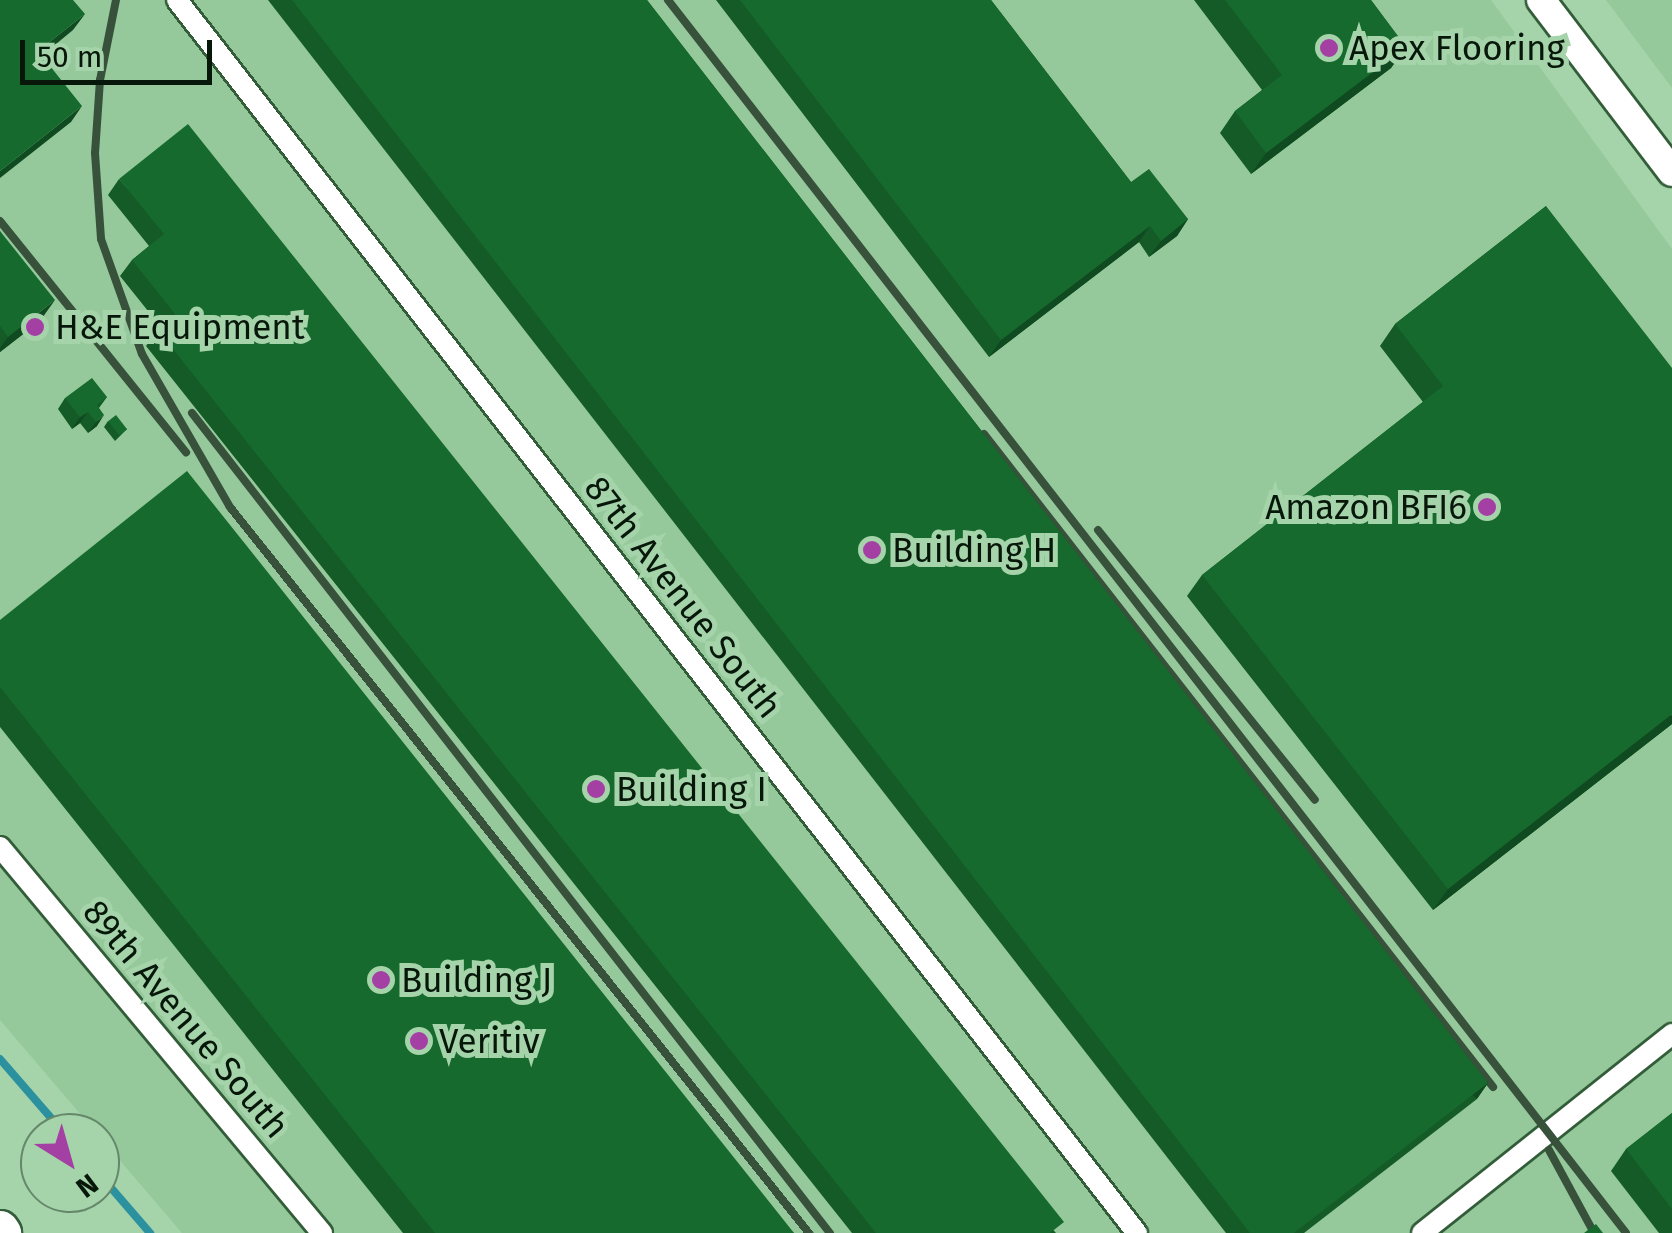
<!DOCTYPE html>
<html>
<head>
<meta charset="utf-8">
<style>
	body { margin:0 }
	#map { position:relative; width:1672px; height:1233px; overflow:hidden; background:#a5d3aa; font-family:"Fira Sans",sans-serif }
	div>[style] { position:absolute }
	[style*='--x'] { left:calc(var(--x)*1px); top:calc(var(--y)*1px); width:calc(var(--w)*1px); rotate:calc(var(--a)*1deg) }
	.built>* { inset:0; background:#95c99b }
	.stream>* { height:8px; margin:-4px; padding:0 4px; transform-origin:4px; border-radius:4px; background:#2b919e }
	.roads { filter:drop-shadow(2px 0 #335d39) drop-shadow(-2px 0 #335d39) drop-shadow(0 2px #335d39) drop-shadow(0 -2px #335d39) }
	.minor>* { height:20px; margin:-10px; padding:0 10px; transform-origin:10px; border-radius:10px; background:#fff }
	.secondary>* { height:28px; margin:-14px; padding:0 14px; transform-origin:14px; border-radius:14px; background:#fff }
	.motorway>* { height:38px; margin:-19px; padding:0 19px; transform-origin:19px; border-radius:19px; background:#fff }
	.rail>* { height:8px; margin:-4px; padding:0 4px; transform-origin:4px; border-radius:4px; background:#37513b }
	.wall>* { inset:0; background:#145b27 }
	.shaded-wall>* { inset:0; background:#104a20; transform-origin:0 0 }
	.building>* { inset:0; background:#176a2d; transform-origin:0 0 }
	.dots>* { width:28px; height:28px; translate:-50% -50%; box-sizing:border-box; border:5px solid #a5d3aa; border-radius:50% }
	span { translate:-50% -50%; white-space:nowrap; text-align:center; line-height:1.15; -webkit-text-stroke:10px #a5d3aa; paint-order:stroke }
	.poi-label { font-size:35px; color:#07180a }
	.left { translate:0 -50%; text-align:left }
	.right { translate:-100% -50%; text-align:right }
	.street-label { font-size:35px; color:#07180a }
	.north { position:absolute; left:20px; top:1113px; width:100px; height:100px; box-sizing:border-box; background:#a5d3aa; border:2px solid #66886a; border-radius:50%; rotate:143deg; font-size:28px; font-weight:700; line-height:40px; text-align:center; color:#07180a }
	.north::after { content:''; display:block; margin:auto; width:35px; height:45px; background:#a43fa4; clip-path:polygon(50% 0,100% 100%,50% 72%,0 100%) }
	.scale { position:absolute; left:20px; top:40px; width:192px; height:45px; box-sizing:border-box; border:5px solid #07180a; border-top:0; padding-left:12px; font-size:30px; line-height:35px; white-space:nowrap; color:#07180a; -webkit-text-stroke:8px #a5d3aa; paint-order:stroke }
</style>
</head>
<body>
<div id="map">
	<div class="built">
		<i style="clip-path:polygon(0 0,1491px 0,1672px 249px,1672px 1233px,182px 1233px,0 1020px)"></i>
		<i style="clip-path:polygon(1606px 0,1672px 0,1672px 88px)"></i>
	</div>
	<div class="stream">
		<i style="--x:0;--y:1059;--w:98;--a:49.1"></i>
		<i style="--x:100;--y:1175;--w:77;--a:49.2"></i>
	</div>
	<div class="roads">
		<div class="minor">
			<i style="--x:177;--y:0;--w:1563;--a:52.1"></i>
			<i style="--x:0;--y:847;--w:503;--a:50.17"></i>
			<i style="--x:1422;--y:1233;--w:320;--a:-38.5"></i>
		</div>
		<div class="secondary">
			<i style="--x:1541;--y:0;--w:216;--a:52.7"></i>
		</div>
		<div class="motorway">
			<i style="--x:0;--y:1230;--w:4;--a:56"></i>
		</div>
	</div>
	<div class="rail">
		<i style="--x:116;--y:0;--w:82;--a:101.3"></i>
		<i style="--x:100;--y:80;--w:73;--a:93.9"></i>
		<i style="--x:95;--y:153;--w:86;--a:86"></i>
		<i style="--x:101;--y:239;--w:122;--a:70.4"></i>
		<i style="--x:142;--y:354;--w:177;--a:60.1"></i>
		<i style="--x:230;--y:507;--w:929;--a:51.43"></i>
		<i style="--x:668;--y:0;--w:1561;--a:52.15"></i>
		<i style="--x:0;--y:221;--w:297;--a:51.2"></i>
		<i style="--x:192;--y:413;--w:1039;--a:52.12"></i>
		<i style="--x:984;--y:434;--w:828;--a:52.06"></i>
		<i style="--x:1098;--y:530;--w:346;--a:51.2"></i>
		<i style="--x:1549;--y:1150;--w:94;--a:61.5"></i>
	</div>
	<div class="wall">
		<i style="clip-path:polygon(268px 0,647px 0,1488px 1083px,1477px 1099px,1304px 1233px,1226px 1233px)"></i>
		<i style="clip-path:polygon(716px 0,991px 0,1131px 182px,1188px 219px,1177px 236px,1149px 257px,1139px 242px,989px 357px)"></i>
		<i style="clip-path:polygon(1194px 0,1371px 0,1406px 47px,1391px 68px,1251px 174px,1220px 133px,1235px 111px,1262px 90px)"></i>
		<i style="clip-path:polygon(119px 179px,1056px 1233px,852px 1233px,146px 346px,160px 326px,120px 276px,132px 260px,149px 246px,108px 195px)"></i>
		<i style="clip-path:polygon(1546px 206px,1672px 724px,1433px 910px,1187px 596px,1202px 575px,1423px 402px,1380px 346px,1395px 324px)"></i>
		<i style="clip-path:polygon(0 231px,40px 321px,0 352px)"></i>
		<i style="clip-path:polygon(107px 397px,99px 408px,97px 426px,88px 433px,80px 423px,72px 429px,58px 409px,65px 398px)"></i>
		<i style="clip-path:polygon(108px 421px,127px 429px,115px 441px,104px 427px)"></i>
		<i style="clip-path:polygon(0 620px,794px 1233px,403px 1233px,0 727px)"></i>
		<i style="clip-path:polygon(1672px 1113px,1672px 1233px,1659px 1233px,1611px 1171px,1626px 1149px)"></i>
	</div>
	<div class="shaded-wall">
		<i style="clip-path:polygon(85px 14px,73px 30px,27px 68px,38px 51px)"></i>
		<i style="clip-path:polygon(1406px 47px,1391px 68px,1251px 174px,1266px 153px)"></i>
		<i style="clip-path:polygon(82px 106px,71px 122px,0 178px,0 171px)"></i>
		<i style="clip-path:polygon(1188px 219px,1177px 236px,1149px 257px,1161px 241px)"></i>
		<i style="clip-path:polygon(1150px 226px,1139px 242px,989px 357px,1001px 340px)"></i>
		<i style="clip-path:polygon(55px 300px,40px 321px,0 352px,0 348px,8px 337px)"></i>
		<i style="clip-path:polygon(88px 412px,80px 423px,72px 429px,80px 417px)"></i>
		<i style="clip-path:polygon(104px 415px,97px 426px,88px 433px,96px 422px)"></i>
		<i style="clip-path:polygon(1672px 714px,1672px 724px,1433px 910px,1448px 889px)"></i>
		<i style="left:1488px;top:1083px;width:19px;height:245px;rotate:125deg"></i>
	</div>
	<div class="building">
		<i style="clip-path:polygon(0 0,73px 0,85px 14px,38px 51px,82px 106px,0 171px)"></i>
		<i style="clip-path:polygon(292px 0,647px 0,1488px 1083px,1294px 1233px,1250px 1233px)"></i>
		<i style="clip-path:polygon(740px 0,991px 0,1131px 182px,1149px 169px,1188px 219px,1161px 241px,1150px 226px,1001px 340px)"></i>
		<i style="clip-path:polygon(1225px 0,1371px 0,1406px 47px,1266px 153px,1235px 111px,1282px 75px)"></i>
		<i style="clip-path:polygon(188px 124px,1064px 1222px,1050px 1233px,876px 1233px,157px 329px,175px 314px,132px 260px,164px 234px,119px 179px)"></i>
		<i style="clip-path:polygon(1546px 206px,1672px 368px,1672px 714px,1448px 889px,1202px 575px,1443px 386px,1395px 324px)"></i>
		<i style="clip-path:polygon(0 231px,55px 300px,8px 337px,0 326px)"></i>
		<i style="clip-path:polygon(92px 378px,107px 397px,97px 405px,104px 415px,96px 422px,88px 412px,80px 417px,65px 398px)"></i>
		<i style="left:116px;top:415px;width:18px;height:10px;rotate:52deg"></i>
		<i style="clip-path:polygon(187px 471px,794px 1233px,435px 1233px,0 687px,0 620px)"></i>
		<i style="clip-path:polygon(1672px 1113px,1672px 1209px,1626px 1149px)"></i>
		<i style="clip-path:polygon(1596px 1224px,1603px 1233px,1584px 1233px)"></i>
	</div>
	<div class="dots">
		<i style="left:1329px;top:48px;background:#a43fa4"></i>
		<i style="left:35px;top:327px;background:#a43fa4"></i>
		<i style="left:1487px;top:507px;background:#a43fa4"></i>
		<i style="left:872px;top:550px;background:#a43fa4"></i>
		<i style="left:596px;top:789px;background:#a43fa4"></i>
		<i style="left:381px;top:980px;background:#a43fa4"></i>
		<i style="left:419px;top:1041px;background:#a43fa4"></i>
	</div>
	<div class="poi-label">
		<span class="left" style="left:1349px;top:48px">Apex Flooring</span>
		<span class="left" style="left:55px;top:327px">H&amp;E Equipment</span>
		<span class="right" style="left:1467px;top:507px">Amazon BFI6</span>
		<span class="left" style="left:892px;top:550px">Building H</span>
		<span class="left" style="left:616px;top:789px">Building I</span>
		<span class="left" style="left:401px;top:980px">Building J</span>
		<span class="left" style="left:439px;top:1041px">Veritiv</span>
	</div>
	<div class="street-label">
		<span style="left:683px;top:597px;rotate:52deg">87th Avenue South</span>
		<span style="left:186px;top:1019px;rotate:50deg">89th Avenue South</span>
	</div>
	<div class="north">N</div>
	<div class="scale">50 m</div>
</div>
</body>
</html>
